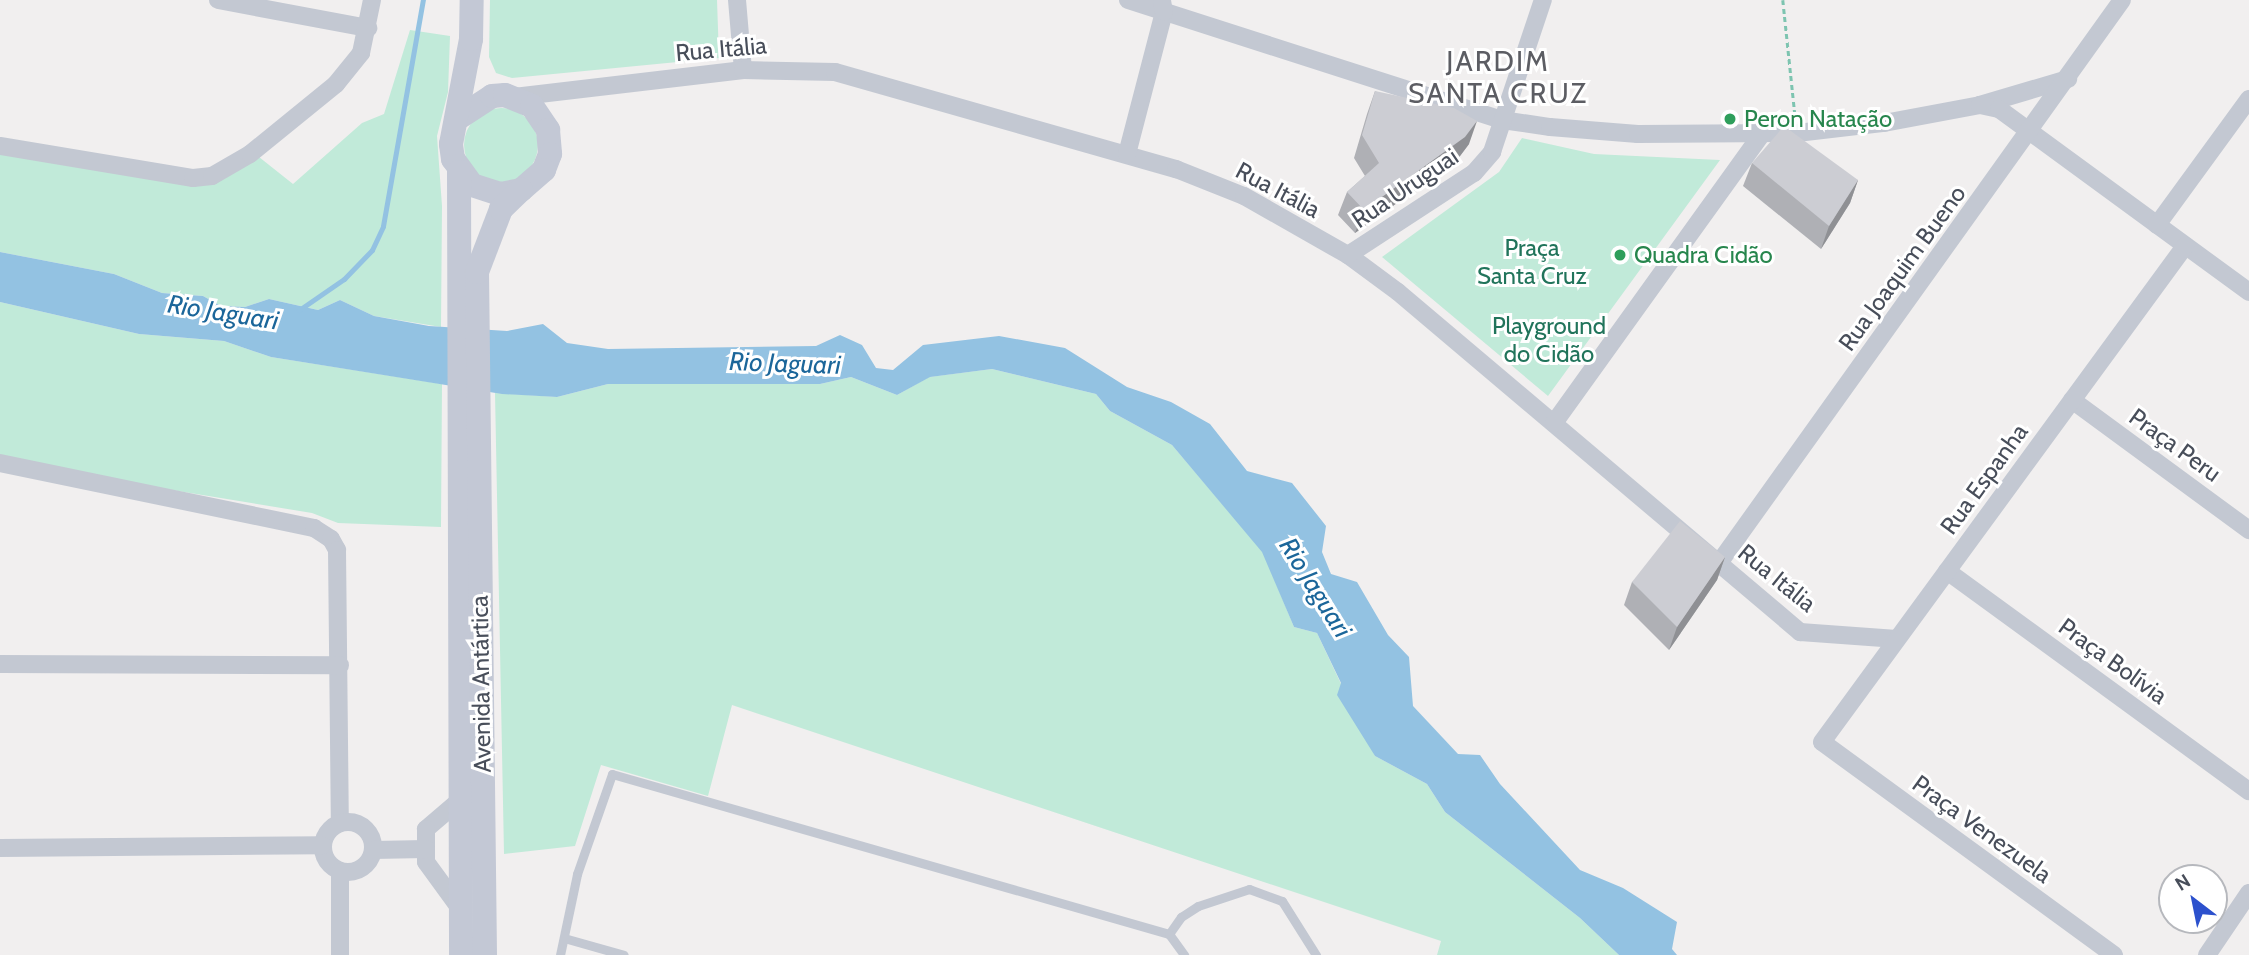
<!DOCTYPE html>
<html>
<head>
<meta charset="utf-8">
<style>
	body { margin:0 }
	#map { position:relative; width:2249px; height:955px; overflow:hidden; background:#f1efef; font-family:Cabin,sans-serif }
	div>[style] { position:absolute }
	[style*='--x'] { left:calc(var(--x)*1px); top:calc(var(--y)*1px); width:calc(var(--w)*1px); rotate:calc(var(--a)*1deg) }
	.green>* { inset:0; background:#c1ead9 }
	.round { border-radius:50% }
	.water>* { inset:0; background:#93c2e2 }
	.stream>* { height:5px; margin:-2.5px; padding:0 2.5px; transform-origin:2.5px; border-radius:2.5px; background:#93c2e2 }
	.path>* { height:2.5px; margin-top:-1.25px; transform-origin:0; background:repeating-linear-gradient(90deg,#7dc4b0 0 5px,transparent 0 8.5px) }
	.lane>* { height:9px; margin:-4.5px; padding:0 4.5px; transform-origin:4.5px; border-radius:4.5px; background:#c3c8d2 }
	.street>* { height:18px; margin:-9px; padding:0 9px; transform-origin:9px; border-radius:9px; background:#c3c8d2 }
	.street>.ring { margin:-9px; padding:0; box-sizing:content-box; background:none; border:18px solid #c3c8d2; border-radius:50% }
	.secondary>* { height:24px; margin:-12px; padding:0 12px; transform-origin:12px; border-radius:12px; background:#c3c8d5 }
	.wall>* { inset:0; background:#afb0b5 }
	.shaded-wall>* { inset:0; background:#8f9094 }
	.building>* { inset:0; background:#cccdd3 }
	.dots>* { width:19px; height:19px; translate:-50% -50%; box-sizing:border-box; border:4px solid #fff; border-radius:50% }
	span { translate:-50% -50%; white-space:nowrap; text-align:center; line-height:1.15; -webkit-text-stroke:6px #fff; paint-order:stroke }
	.street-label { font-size:24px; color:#484e5a }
	.leisure-label { font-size:24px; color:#27864d }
	.left { translate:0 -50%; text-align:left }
	.park-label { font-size:24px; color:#21745b }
	.water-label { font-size:26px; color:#1b669a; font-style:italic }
	.quarter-label { font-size:28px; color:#5c5d63; letter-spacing:2px }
	.north { position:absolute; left:2158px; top:864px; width:70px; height:70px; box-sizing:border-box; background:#fff; border:2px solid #b6b8bd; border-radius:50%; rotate:328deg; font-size:19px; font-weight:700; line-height:28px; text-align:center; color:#484e5a }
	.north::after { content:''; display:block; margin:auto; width:24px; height:32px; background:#2c51cd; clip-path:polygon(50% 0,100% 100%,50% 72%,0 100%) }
</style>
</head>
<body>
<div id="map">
	<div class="green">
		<i style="clip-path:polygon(490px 0,717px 0,719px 58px,512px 78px,496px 73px,489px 57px)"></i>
		<i style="clip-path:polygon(410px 30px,450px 36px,448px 92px,437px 136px,442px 206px,441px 327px,374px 316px,340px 300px,318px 310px,269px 299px,245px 307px,221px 306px,203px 296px,162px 293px,114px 274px,0 252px,0 152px,187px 185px,259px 157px,293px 184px,362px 123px,384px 114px)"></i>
		<i class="round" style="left:464px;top:108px;width:74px;height:74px"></i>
		<i style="clip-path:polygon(1522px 138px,1594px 154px,1720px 160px,1548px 396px,1382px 257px,1499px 172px)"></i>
		<i style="clip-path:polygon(0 302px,139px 334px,224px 341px,271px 357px,442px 384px,441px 527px,338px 523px,312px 513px,0 462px)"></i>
		<i style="clip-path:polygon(992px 369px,1096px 394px,1110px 411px,1172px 445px,1263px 552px,1294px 627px,1317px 633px,1375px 756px,1427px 784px,1445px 812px,1580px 918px,1619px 955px,1437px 955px,1441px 941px,732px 705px,708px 796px,601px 765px,575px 846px,504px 854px,495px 393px,557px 397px,608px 384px,820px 384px,851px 377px,897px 395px,929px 377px)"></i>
	</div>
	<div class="water">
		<i style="clip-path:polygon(0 252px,114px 274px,162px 293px,203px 296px,221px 306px,245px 307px,269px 299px,318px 310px,340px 300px,374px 316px,429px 326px,507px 331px,543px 324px,567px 343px,608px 349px,816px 346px,840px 335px,862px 345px,876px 368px,893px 370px,923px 345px,999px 336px,1065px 348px,1127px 387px,1171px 402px,1210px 424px,1247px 471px,1292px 483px,1326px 526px,1322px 552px,1331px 574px,1357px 582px,1388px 635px,1409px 657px,1413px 706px,1458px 754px,1480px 755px,1500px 784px,1580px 870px,1623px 888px,1677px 922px,1672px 949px,1677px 955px,1619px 955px,1580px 918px,1445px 812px,1427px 784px,1375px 756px,1337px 695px,1341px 683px,1317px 633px,1294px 627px,1262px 552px,1172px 445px,1110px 411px,1096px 394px,992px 369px,930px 377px,897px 395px,851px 377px,820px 384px,608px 384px,557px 397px,502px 394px,271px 357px,224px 341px,139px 334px,0 302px)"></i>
	</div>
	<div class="stream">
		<i style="--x:299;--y:310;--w:55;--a:-34.6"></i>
		<i style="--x:344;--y:279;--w:40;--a:-46"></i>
		<i style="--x:372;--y:250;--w:26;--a:-65"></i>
		<i style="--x:383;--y:226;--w:230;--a:-80"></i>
	</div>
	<div class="path">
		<i style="--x:1783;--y:0;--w:116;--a:84"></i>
	</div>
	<div class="lane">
		<i style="--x:1169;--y:934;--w:21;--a:-55"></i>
		<i style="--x:1181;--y:917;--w:20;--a:-33"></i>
		<i style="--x:1198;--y:906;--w:54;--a:-18.4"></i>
		<i style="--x:1249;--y:889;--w:35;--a:20"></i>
		<i style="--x:1282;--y:901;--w:64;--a:57.8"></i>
		<i style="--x:564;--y:938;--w:62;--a:15.8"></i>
		<i style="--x:560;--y:955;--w:83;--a:-78.1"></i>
		<i style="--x:577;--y:874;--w:106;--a:-70.7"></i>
		<i style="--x:612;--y:774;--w:580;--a:16.03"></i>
		<i style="--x:1169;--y:934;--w:26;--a:54"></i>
	</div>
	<div class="street">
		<i style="--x:218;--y:0;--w:153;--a:10.6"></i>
		<i style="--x:737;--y:0;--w:70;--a:85.1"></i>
		<i style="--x:1128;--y:0;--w:393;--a:17.8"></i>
		<i style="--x:1502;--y:120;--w:49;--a:8.3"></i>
		<i style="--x:1550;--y:127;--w:88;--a:4.5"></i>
		<i style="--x:1638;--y:134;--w:159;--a:-0.4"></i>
		<i style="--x:1797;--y:133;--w:88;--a:-6.6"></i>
		<i style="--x:1884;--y:123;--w:98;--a:-10.6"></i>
		<i style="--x:1980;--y:105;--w:92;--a:-16.5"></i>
		<i style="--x:514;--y:97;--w:231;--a:-6.7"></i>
		<i style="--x:743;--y:70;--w:92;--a:1.2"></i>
		<i style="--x:835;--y:72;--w:355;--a:15.9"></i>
		<i style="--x:1176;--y:169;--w:73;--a:21.7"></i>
		<i style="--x:1244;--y:196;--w:120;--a:29.6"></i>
		<i style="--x:1348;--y:255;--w:62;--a:36.5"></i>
		<i style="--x:1398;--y:292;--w:527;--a:40.22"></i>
		<i style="--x:1800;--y:632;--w:97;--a:4.1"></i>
		<i style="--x:1980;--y:105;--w:19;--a:12"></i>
		<i style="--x:1999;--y:109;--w:310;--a:36.2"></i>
		<i style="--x:0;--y:146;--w:196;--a:9.4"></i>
		<i style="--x:193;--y:178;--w:19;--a:-6"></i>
		<i style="--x:212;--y:176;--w:44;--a:-30.1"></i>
		<i style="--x:250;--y:154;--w:111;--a:-39.1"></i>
		<i style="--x:336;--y:84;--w:40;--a:-51"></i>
		<i style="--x:361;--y:53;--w:54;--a:-78.3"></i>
		<i style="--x:1127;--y:154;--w:147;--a:-75.4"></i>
		<i style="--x:1164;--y:12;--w:11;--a:-100"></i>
		<i style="--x:2157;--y:225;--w:156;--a:-53.9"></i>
		<i style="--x:1348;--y:255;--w:150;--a:-33.1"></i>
		<i style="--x:1474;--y:173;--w:28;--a:-49"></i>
		<i style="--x:1492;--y:152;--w:160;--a:-71.5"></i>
		<i style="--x:2072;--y:400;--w:220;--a:36.3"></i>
		<i style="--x:1554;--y:423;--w:356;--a:-54.3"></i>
		<i style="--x:0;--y:463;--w:321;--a:11.7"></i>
		<i style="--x:314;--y:528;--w:20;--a:33"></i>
		<i style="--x:331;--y:539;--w:13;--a:61"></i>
		<i style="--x:337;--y:550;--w:273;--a:89.4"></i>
		<i style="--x:1719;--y:563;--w:692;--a:-54.4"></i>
		<i style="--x:1947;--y:571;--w:374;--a:36.1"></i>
		<i style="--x:0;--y:664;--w:340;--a:0.2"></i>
		<i style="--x:460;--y:800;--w:45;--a:139.5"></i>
		<i style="--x:426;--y:829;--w:33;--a:90"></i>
		<i style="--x:426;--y:862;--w:59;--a:53.9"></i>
		<i class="ring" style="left:323px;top:822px;width:32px;height:32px"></i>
		<i style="--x:0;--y:848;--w:322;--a:-0.5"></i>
		<i style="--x:373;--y:850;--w:53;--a:-1.1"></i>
		<i style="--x:340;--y:872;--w:83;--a:90"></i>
		<i style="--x:2114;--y:955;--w:361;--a:-143.9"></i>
		<i style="--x:1822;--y:742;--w:615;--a:-53.8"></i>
		<i style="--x:2207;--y:955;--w:75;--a:-55.9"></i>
	</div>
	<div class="secondary">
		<i style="--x:460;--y:117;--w:38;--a:-33"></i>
		<i style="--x:492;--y:96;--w:13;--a:-4"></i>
		<i style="--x:505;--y:95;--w:29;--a:22"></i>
		<i style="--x:532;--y:106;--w:29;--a:56"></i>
		<i style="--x:548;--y:130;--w:24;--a:85"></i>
		<i style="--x:550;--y:154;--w:17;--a:111"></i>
		<i style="--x:544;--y:170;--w:30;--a:139"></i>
		<i style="--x:521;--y:190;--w:21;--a:169"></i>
		<i style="--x:500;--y:194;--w:29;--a:-162"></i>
		<i style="--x:472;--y:185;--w:32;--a:-126"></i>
		<i style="--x:453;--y:159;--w:15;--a:-98"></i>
		<i style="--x:451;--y:144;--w:107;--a:-79.2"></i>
		<i style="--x:471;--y:39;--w:39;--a:-89"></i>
		<i style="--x:459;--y:172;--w:783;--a:89.85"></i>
		<i style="--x:485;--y:955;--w:683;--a:-90.67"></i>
		<i style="--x:477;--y:272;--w:67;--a:-69.1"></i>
		<i style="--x:501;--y:209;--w:28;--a:-44"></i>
	</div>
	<div class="wall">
		<i style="clip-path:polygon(1375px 91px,1469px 144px,1457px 160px,1355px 233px,1338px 215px,1347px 192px,1365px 176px,1354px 158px,1367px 114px)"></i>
		<i style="clip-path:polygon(1752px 163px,1858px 180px,1850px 203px,1821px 249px,1743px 186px)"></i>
		<i style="clip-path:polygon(1725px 557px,1717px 580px,1669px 650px,1624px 605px,1632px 582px)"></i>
	</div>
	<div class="shaded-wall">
		<i style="clip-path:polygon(1477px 121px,1469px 144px,1457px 160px,1355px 233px,1364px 210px)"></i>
		<i style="clip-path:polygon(1858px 180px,1850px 203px,1821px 249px,1829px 226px)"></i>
		<i style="clip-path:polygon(1725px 557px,1717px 580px,1669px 650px,1677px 627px)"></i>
	</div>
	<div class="building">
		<i style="clip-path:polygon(1375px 91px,1454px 108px,1477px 121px,1465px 137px,1364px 210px,1347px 192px,1379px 163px,1362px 135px)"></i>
		<i style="clip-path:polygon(1784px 126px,1858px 180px,1829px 226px,1752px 163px)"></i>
		<i style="clip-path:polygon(1680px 521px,1725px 557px,1677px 627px,1632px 582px)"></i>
	</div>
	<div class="dots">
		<i style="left:1730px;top:119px;background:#2e9e5b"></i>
		<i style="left:1620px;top:255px;background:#2e9e5b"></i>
	</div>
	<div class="street-label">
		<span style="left:721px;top:49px;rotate:-5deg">Rua Itália</span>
		<span style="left:1405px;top:188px;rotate:-34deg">Rua Uruguai</span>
		<span style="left:1278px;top:190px;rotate:28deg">Rua Itália</span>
		<span style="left:1902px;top:268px;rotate:-54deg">Rua Joaquim Bueno</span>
		<span style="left:2175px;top:445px;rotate:36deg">Praça Peru</span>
		<span style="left:1984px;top:479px;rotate:-54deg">Rua Espanha</span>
		<span style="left:1777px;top:578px;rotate:39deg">Rua Itália</span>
		<span style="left:2113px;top:661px;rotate:36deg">Praça Bolívia</span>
		<span style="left:481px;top:684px;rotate:-91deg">Avenida Antártica</span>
		<span style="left:1982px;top:829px;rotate:36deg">Praça Venezuela</span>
	</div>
	<div class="leisure-label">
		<span class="left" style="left:1744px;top:119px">Peron Natação</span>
		<span class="left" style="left:1634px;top:255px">Quadra Cidão</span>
	</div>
	<div class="park-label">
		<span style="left:1532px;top:262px">Praça<br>Santa Cruz</span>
		<span style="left:1549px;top:340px">Playground<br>do Cidão</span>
	</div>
	<div class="water-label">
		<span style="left:223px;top:313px;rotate:9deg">Rio Jaguari</span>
		<span style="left:785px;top:364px;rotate:2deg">Rio Jaguari</span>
		<span style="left:1315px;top:588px;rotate:58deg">Rio Jaguari</span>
	</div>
	<div class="quarter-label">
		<span style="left:1498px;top:77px">JARDIM<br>SANTA CRUZ</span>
	</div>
	<div class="north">N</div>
</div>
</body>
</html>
